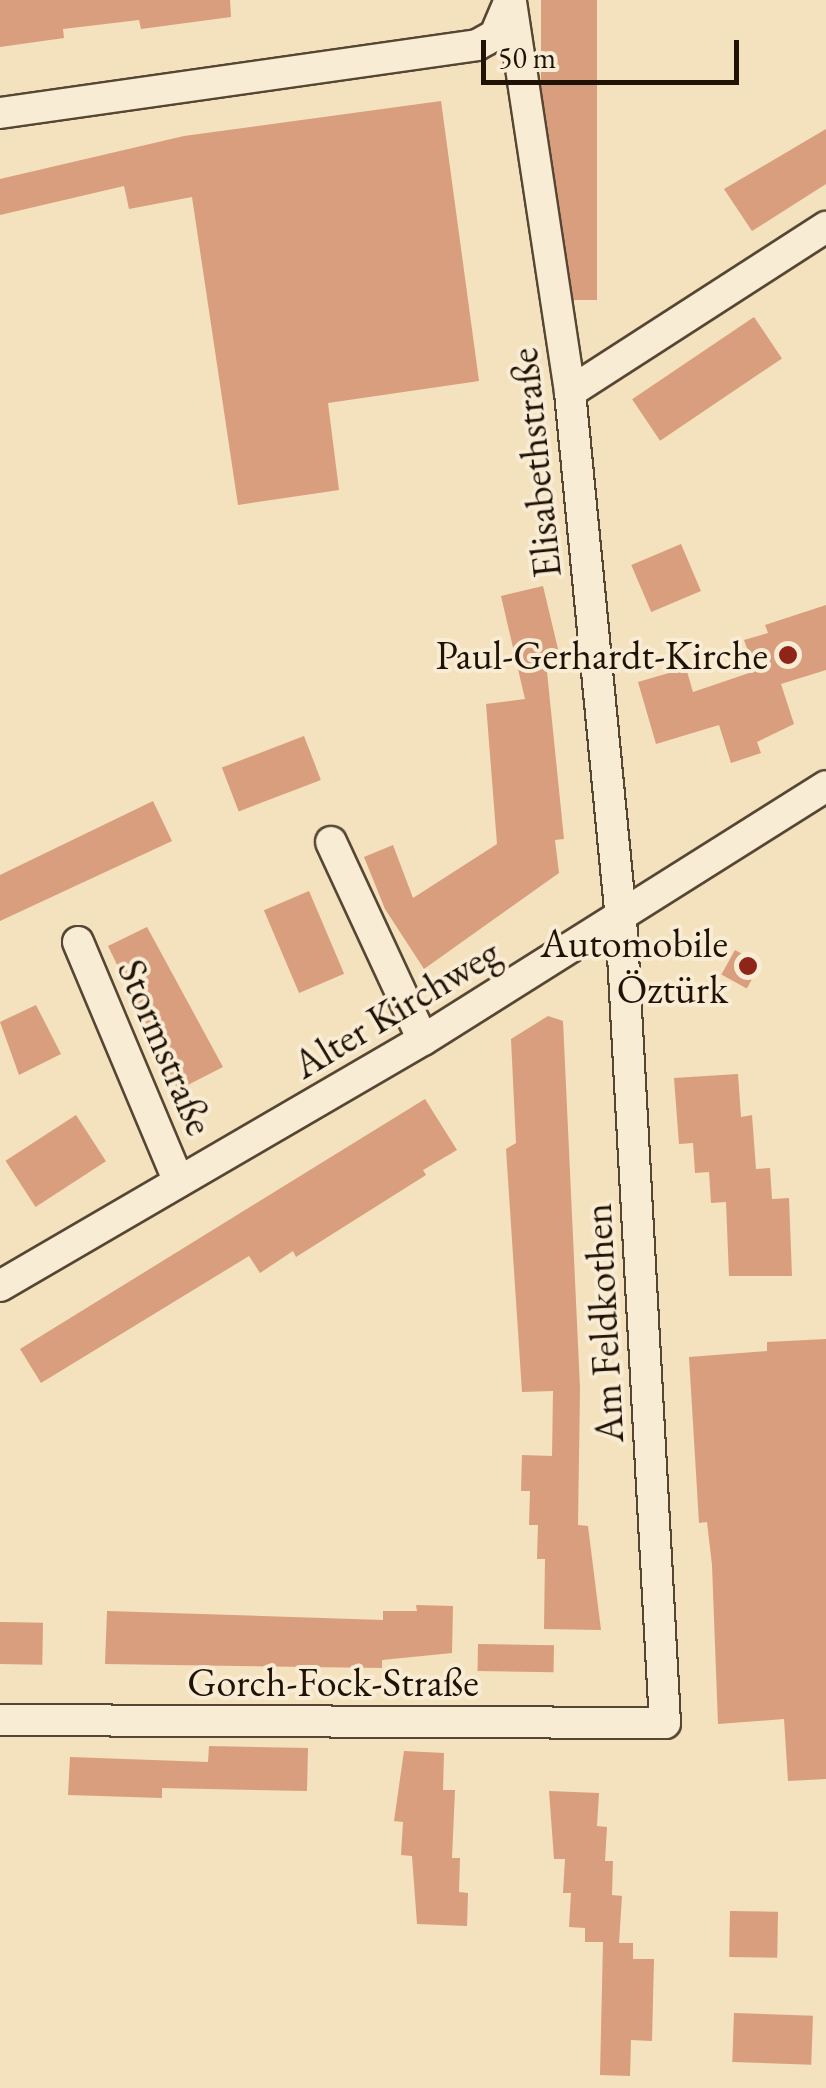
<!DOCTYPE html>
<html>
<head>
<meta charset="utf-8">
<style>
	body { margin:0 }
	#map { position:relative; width:826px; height:2088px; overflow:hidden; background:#f4e1bd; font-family:"EB Garamond",serif }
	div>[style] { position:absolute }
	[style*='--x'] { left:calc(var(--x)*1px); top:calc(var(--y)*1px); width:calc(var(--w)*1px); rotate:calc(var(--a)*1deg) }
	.building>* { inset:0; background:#d99e7d; transform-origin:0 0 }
	.roads { filter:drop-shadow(2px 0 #564634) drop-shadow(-2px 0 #564634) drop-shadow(0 2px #564634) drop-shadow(0 -2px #564634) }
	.street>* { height:30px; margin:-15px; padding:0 15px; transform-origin:15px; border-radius:15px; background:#f8ecd4 }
	.dots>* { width:28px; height:28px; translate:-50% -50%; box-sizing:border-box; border:5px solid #f8ecd4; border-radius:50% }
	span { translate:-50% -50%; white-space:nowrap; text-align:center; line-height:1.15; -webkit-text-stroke:8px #f8ecd4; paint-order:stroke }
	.street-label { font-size:40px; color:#211206 }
	.poi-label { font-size:40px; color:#211206 }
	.right { translate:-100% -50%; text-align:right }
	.scale { position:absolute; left:481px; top:40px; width:258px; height:45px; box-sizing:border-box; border:5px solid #211206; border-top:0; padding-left:12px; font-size:30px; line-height:35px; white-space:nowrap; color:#211206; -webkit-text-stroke:8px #f8ecd4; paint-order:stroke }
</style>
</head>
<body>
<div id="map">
	<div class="building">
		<i style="clip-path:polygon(0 0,230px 0,231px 17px,141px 29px,139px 20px,63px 29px,64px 38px,0 47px)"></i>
		<i style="left:541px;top:0;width:56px;height:300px"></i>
		<i style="clip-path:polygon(441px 101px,479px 381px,328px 403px,339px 490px,238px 505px,192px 197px,129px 209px,124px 186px,0 215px,0 179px,184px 136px)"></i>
		<i style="clip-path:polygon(826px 129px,826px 184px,752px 231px,724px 189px)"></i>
		<i style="left:754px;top:317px;width:50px;height:147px;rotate:56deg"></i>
		<i style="left:681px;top:544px;width:51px;height:54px;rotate:67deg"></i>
		<i style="clip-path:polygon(543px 586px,558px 649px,545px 652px,564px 839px,555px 840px,559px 873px,424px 969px,385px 909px,364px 857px,393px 845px,413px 898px,497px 844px,486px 704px,525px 699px,501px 596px)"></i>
		<i style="clip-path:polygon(826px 605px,826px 670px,781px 684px,794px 724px,757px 742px,761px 753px,731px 763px,719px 725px,656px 744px,638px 682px,686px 668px,693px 692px,755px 671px,744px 640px,768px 633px,765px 625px)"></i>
		<i style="left:304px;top:736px;width:47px;height:88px;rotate:69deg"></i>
		<i style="clip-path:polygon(153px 801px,172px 841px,0 921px,0 875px)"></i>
		<i style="left:309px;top:891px;width:90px;height:49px;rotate:67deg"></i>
		<i style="clip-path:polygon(147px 927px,223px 1067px,178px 1090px,108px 946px)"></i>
		<i style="left:735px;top:950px;width:29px;height:28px;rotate:29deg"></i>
		<i style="clip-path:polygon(36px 1005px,61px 1054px,19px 1075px,0 1022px)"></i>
		<i style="clip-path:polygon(548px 1016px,563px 1021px,580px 1388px,578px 1525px,588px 1526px,601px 1630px,544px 1629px,545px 1559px,537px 1559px,538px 1525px,529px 1525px,530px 1491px,521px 1491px,522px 1455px,552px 1456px,553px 1391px,522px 1392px,506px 1149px,516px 1143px,511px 1039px)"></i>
		<i style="clip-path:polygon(738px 1074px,741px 1117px,752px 1115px,756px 1169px,770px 1168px,772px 1199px,789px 1198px,792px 1276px,729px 1276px,726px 1202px,711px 1203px,709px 1172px,695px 1173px,693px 1143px,679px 1144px,674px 1078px)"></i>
		<i style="clip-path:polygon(425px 1099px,457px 1150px,423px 1170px,426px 1175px,296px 1257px,293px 1251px,260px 1273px,249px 1256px,41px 1383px,20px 1349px)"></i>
		<i style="left:76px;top:1115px;width:55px;height:84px;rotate:57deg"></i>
		<i style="clip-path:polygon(826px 1339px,826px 1779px,788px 1781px,784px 1719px,718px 1724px,712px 1565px,707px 1522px,699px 1523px,689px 1357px,767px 1351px,767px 1342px)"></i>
		<i style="clip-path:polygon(416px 1605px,453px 1606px,452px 1653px,382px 1660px,382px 1668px,105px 1664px,107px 1611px,383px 1620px,383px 1611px,417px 1611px)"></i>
		<i style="left:0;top:1622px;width:43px;height:42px;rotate:1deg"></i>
		<i style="left:478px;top:1644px;width:76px;height:27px;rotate:1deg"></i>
		<i style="clip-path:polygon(209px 1746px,308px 1748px,307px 1791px,162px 1788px,162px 1798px,68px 1795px,70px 1757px,208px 1762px)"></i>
		<i style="clip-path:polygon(404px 1751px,444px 1753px,443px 1790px,455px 1790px,452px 1858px,460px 1858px,459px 1892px,468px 1893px,467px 1926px,417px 1924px,412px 1856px,401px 1855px,403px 1822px,394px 1821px)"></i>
		<i style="clip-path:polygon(549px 1791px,599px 1793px,597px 1826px,607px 1827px,605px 1861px,613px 1861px,612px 1895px,622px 1896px,619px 1943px,633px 1943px,633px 1959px,654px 1959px,652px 2041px,631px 2040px,630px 2076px,600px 2075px,603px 1942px,585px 1942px,585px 1928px,569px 1927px,571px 1893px,563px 1893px,565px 1859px,554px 1859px)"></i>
		<i style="left:730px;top:1911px;width:48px;height:46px;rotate:1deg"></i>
		<i style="left:734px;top:2013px;width:79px;height:49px;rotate:2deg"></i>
	</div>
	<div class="roads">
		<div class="street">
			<i style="--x:0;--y:113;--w:482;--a:-8.1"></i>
			<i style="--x:477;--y:45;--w:21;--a:-29"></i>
			<i style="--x:495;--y:35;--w:38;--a:-67"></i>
			<i style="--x:570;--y:392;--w:305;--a:-32.8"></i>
			<i style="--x:331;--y:842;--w:218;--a:65.1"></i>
			<i style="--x:78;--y:942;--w:260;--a:67.2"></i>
			<i style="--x:0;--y:1286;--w:489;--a:-30.2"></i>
			<i style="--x:423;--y:1040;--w:476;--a:-32.2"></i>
			<i style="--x:0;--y:1720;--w:665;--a:0.26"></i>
			<i style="--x:665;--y:1723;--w:805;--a:-93.13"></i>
			<i style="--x:621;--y:919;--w:529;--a:-95.53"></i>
			<i style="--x:570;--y:392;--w:396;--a:-98.6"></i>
		</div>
	</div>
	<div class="dots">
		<i style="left:788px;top:655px;background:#8f2418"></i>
		<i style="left:748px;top:966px;background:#8f2418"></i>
	</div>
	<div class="street-label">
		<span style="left:535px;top:463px;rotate:-96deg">Elisabethstraße</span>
		<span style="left:396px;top:1008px;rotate:-31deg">Alter Kirchweg</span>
		<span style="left:166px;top:1047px;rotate:67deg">Stormstraße</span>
		<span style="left:603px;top:1323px;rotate:-93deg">Am Feldkothen</span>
		<span style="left:333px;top:1682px">Gorch-Fock-Straße</span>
	</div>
	<div class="poi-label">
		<span class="right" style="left:768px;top:655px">Paul-Gerhardt-Kirche</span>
		<span class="right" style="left:728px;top:966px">Automobile<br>Öztürk</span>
	</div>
	<div class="scale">50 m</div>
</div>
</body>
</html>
